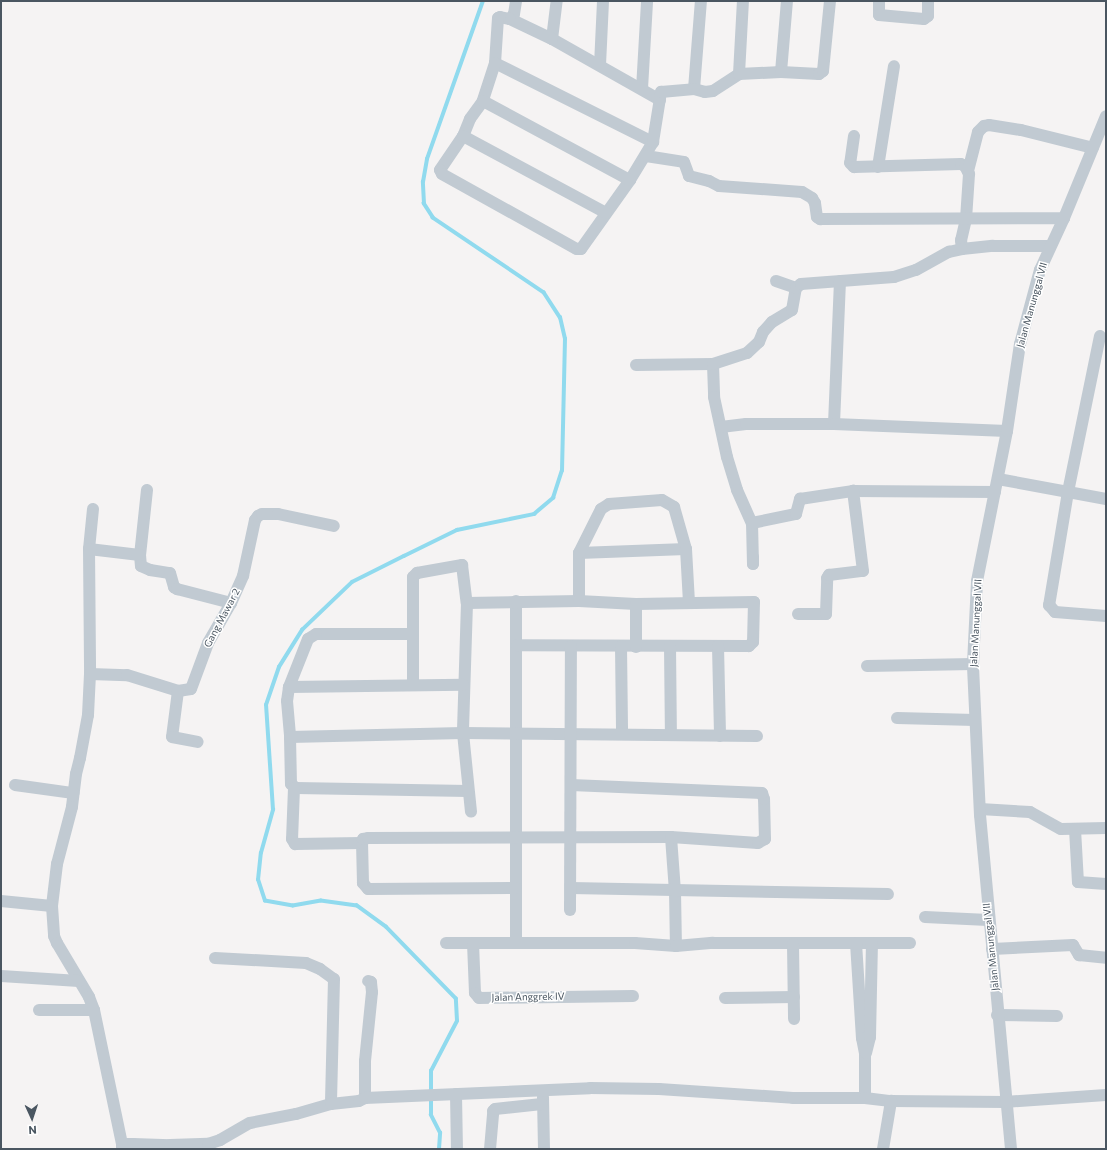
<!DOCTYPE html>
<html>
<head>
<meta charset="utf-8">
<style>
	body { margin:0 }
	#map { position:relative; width:1107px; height:1150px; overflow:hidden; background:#f5f3f3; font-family:Commissioner,sans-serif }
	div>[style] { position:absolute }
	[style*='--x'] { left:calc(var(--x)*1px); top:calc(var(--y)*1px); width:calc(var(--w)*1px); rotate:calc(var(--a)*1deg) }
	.stream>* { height:3.5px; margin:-1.75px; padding:0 1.75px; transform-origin:1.75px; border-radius:1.75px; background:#90daee }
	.minor>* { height:12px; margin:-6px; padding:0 6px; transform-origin:6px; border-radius:6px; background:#c1cad2 }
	span { translate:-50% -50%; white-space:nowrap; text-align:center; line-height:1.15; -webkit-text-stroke:3px #fff; paint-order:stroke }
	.street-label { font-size:10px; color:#4a5661 }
	.frame { position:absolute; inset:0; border:2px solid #4a5661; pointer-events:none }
	.north { position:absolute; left:12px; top:1098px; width:40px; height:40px; -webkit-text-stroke:3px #fff; paint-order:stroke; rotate:177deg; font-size:11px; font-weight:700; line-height:16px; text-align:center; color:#4a5661 }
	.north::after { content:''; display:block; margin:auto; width:14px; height:18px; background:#4a5661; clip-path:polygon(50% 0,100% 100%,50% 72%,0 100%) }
</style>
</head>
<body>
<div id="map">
	<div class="stream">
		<i style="--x:439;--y:1149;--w:16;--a:-86"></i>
		<i style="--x:440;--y:1133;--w:20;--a:-117"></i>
		<i style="--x:431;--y:1115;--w:44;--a:-90"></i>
		<i style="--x:431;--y:1071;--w:56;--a:-62.5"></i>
		<i style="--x:457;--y:1021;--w:22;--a:-93"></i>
		<i style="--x:456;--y:999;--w:100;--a:-134.2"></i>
		<i style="--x:386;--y:927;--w:36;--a:-144"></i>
		<i style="--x:357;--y:906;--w:36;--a:-172"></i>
		<i style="--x:321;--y:901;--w:28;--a:170"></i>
		<i style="--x:293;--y:906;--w:28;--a:-170"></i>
		<i style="--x:265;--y:901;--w:22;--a:-108"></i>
		<i style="--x:258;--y:880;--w:27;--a:-84"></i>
		<i style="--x:261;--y:853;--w:45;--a:-74.4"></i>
		<i style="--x:273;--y:810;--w:105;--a:-93.8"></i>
		<i style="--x:266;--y:705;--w:40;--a:-71.1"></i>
		<i style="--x:279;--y:667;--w:44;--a:-58.1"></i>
		<i style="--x:302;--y:630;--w:69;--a:-43.8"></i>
		<i style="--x:352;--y:582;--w:58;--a:-26.6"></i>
		<i style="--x:404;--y:556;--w:59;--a:-26.1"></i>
		<i style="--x:457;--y:530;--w:79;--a:-11.7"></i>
		<i style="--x:534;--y:514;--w:25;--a:-40"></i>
		<i style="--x:553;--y:498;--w:28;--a:-72"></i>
		<i style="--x:562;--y:471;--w:132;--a:-88.7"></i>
		<i style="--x:565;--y:339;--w:22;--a:-103"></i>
		<i style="--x:560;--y:318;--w:30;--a:-123"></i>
		<i style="--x:544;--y:293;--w:134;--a:-146"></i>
		<i style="--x:433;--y:218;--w:17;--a:-123"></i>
		<i style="--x:424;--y:204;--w:22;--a:-93"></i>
		<i style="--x:423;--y:182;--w:23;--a:-80"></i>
		<i style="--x:427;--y:159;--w:168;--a:-70.5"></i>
	</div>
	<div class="minor">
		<i style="--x:879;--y:1;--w:14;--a:90"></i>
		<i style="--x:879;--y:15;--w:45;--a:5.1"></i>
		<i style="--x:924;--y:19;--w:5;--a:-37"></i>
		<i style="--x:928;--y:16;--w:15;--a:-90"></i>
		<i style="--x:510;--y:19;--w:6;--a:-51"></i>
		<i style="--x:514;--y:14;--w:13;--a:-81"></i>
		<i style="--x:552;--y:39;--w:38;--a:-83"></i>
		<i style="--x:495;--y:63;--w:177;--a:26.6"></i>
		<i style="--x:600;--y:65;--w:64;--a:-87.3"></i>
		<i style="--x:781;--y:72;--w:71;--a:-85.2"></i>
		<i style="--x:739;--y:74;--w:73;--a:-86.9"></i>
		<i style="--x:642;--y:89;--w:88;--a:-86.7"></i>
		<i style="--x:694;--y:89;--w:88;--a:-85.5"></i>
		<i style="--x:660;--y:100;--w:124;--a:-150.5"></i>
		<i style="--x:552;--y:39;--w:47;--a:-154.5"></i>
		<i style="--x:510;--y:19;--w:10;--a:-169"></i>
		<i style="--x:500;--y:17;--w:2;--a:153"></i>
		<i style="--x:498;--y:18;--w:45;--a:93.8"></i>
		<i style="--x:495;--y:63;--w:40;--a:108"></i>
		<i style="--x:483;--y:101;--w:22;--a:126"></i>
		<i style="--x:470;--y:119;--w:18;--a:112"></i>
		<i style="--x:463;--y:136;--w:41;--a:124.1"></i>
		<i style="--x:440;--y:170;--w:4;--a:63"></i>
		<i style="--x:442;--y:174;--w:154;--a:29.1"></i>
		<i style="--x:577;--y:249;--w:4;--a:0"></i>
		<i style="--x:581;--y:249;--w:85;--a:-54.6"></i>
		<i style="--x:630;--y:180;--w:44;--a:-58.8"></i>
		<i style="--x:653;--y:142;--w:51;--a:-80.9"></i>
		<i style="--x:661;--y:92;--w:33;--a:-5"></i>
		<i style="--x:694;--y:89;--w:11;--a:15"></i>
		<i style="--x:705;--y:92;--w:8;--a:-7"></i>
		<i style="--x:713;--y:91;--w:31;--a:-33"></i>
		<i style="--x:739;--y:74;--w:42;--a:-2.7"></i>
		<i style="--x:781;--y:72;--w:38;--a:3"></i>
		<i style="--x:819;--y:74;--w:5;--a:-37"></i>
		<i style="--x:823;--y:71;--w:70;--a:-84.3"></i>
		<i style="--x:483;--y:101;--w:167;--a:28.3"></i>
		<i style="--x:463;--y:136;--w:162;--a:28.3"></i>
		<i style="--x:854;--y:136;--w:27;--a:98"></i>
		<i style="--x:850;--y:163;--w:6;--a:45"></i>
		<i style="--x:854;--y:167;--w:107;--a:-1.6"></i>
		<i style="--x:961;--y:164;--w:4;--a:27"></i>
		<i style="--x:965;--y:166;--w:9;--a:63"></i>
		<i style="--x:969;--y:174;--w:45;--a:93.8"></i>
		<i style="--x:966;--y:219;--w:22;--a:103"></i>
		<i style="--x:961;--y:240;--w:9;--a:84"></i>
		<i style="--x:962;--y:249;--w:31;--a:-6"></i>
		<i style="--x:993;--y:246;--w:57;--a:0"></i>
		<i style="--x:646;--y:156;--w:38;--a:9"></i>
		<i style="--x:684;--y:162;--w:15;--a:70"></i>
		<i style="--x:689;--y:176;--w:21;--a:14"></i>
		<i style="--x:709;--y:181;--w:11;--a:27"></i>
		<i style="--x:719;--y:186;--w:83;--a:4.1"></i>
		<i style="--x:802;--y:192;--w:12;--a:31"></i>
		<i style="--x:812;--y:198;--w:6;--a:59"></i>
		<i style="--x:815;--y:203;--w:14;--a:82"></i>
		<i style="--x:817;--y:217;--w:4;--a:34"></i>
		<i style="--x:820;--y:219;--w:244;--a:-0.2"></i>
		<i style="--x:878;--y:167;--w:102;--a:-81"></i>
		<i style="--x:968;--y:171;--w:40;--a:-75.6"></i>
		<i style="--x:978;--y:132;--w:8;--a:-45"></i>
		<i style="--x:984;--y:126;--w:5;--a:-11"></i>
		<i style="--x:989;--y:125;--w:32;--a:9"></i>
		<i style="--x:1021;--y:130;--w:74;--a:14"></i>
		<i style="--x:776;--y:281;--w:21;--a:19"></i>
		<i style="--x:1100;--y:336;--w:159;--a:101.6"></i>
		<i style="--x:1068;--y:492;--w:115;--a:99.5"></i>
		<i style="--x:1049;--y:605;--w:9;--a:49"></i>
		<i style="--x:1055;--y:612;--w:51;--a:4.5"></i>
		<i style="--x:713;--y:364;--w:33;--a:88"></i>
		<i style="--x:714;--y:397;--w:61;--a:77.8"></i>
		<i style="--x:727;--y:457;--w:34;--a:73"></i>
		<i style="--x:737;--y:490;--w:36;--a:66"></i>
		<i style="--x:752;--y:523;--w:41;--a:88.6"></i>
		<i style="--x:753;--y:564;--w:7;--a:-90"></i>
		<i style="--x:636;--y:365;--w:77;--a:-0.7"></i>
		<i style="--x:713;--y:364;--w:36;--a:-18"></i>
		<i style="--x:747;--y:353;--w:16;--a:-43"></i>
		<i style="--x:759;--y:342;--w:11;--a:-68"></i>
		<i style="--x:763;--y:332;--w:13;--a:-48"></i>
		<i style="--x:772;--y:322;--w:23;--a:-31"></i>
		<i style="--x:792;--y:310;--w:22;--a:-80"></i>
		<i style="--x:796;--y:288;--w:6;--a:-39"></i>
		<i style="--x:801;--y:284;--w:93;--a:-4.3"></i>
		<i style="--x:894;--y:277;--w:23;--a:-18"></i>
		<i style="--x:916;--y:270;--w:38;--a:-29"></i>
		<i style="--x:949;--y:252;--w:13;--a:-13"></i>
		<i style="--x:834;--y:424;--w:143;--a:-87.6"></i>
		<i style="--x:721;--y:427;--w:25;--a:-7"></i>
		<i style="--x:746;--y:424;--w:88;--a:0"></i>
		<i style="--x:834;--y:424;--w:173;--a:2.3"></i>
		<i style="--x:998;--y:479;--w:110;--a:10.5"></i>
		<i style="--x:147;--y:490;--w:65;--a:96.1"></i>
		<i style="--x:140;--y:555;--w:11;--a:85"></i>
		<i style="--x:141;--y:566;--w:10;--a:24"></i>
		<i style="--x:150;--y:570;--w:20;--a:9"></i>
		<i style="--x:170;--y:573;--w:15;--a:74"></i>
		<i style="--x:174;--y:587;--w:4;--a:34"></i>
		<i style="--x:177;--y:589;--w:56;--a:14.5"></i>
		<i style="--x:93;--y:509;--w:40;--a:95.7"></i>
		<i style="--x:89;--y:549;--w:125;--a:89.5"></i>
		<i style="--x:90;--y:674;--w:41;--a:92.8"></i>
		<i style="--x:88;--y:715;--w:44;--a:100.5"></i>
		<i style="--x:80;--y:758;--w:16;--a:104"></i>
		<i style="--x:76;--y:774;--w:33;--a:97"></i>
		<i style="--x:72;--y:807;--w:59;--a:104.7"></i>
		<i style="--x:57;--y:864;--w:42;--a:96.8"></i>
		<i style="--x:52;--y:906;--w:30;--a:86"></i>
		<i style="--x:54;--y:936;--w:8;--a:67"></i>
		<i style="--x:57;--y:943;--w:63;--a:59.3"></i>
		<i style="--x:89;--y:997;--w:14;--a:69"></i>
		<i style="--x:94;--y:1010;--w:137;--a:78.2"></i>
		<i style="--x:752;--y:523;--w:45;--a:-11.6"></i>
		<i style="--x:796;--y:514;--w:16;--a:-75"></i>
		<i style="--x:800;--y:499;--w:54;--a:-8.6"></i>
		<i style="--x:853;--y:491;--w:142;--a:0.4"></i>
		<i style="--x:89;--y:549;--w:51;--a:6.7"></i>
		<i style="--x:579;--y:553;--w:107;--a:-2.1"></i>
		<i style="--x:516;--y:601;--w:342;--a:90"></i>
		<i style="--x:579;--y:601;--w:48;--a:-90"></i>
		<i style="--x:579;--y:553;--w:49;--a:-63.4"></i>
		<i style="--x:601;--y:509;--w:9;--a:-32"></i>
		<i style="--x:609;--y:504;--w:53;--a:-4.3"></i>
		<i style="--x:662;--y:500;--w:14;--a:30"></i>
		<i style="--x:674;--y:507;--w:44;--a:74.1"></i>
		<i style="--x:686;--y:549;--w:54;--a:86.8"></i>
		<i style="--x:467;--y:603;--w:112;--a:-1"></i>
		<i style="--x:579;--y:601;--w:57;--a:3"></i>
		<i style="--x:636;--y:604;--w:118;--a:-1"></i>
		<i style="--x:754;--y:602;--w:40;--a:91.4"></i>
		<i style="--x:753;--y:642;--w:6;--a:135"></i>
		<i style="--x:749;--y:646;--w:232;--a:-179.8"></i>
		<i style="--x:636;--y:604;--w:43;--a:90"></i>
		<i style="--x:798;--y:614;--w:28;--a:0"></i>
		<i style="--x:826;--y:614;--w:36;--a:-88"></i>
		<i style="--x:827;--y:578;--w:4;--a:-56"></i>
		<i style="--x:829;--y:575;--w:34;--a:-7"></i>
		<i style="--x:863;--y:571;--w:81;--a:-97.1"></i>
		<i style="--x:412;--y:634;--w:96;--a:180"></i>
		<i style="--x:316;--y:634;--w:9;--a:148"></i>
		<i style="--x:308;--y:639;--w:52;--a:111.6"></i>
		<i style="--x:289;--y:687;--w:14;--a:98"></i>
		<i style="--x:287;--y:701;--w:36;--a:85"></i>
		<i style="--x:290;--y:737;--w:47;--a:88.8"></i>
		<i style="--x:291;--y:784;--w:6;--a:39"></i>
		<i style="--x:296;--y:788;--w:172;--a:1"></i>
		<i style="--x:621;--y:646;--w:88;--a:89.3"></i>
		<i style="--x:670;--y:646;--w:89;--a:89.4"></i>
		<i style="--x:718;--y:646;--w:90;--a:88.7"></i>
		<i style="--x:867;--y:666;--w:106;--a:-1.1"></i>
		<i style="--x:90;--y:674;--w:37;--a:2"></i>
		<i style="--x:127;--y:675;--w:53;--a:17.4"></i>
		<i style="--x:178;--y:691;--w:13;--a:-9"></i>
		<i style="--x:191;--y:689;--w:49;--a:-69.7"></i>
		<i style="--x:208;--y:643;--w:46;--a:-60.1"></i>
		<i style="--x:231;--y:603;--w:30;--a:-66"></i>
		<i style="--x:243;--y:576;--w:57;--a:-77.9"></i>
		<i style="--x:255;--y:520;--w:5;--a:-53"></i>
		<i style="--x:258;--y:516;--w:4;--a:-27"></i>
		<i style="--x:262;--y:514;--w:16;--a:0"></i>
		<i style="--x:278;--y:514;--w:57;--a:12.1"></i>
		<i style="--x:413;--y:685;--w:108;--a:-90"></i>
		<i style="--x:413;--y:577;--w:6;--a:-45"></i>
		<i style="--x:417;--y:573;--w:46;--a:-10.1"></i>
		<i style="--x:462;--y:565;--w:38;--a:83"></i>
		<i style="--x:467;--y:603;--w:130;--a:91.8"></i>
		<i style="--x:463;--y:733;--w:79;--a:84.2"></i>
		<i style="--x:289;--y:687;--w:174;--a:-0.7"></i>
		<i style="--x:178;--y:691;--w:46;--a:97.4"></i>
		<i style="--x:172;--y:737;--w:26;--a:11"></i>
		<i style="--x:897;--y:718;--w:78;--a:1.5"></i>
		<i style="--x:290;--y:737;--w:173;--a:-1.3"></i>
		<i style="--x:463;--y:733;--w:294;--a:0.6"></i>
		<i style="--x:15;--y:785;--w:59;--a:7.9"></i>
		<i style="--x:294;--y:788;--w:51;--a:92.2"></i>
		<i style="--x:292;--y:839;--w:6;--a:59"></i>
		<i style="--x:295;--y:844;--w:67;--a:-0.9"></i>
		<i style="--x:980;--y:809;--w:50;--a:3.4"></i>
		<i style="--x:1030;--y:812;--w:35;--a:29"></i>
		<i style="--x:1061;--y:829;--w:45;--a:-1.3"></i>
		<i style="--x:1075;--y:829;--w:53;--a:86.8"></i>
		<i style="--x:1078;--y:882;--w:28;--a:4"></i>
		<i style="--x:671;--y:837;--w:54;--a:85.8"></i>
		<i style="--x:675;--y:891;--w:55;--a:89"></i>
		<i style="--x:516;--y:888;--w:148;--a:179.6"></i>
		<i style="--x:368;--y:889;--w:8;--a:-130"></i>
		<i style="--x:363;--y:883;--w:40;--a:-91.4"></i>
		<i style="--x:362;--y:843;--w:4;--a:-76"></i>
		<i style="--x:363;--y:839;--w:5;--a:-11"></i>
		<i style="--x:368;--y:838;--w:303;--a:-0.2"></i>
		<i style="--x:671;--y:837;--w:87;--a:3.9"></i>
		<i style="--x:758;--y:843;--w:8;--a:-30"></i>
		<i style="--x:765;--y:839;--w:40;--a:-91.4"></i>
		<i style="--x:764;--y:799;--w:6;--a:-108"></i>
		<i style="--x:762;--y:793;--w:191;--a:-177.6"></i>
		<i style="--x:571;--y:888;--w:317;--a:1.1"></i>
		<i style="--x:1;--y:901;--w:51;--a:5.6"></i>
		<i style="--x:570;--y:910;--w:264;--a:-89.8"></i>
		<i style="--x:925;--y:917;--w:63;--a:2.7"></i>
		<i style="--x:446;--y:943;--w:189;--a:0"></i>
		<i style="--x:635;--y:943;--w:41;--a:4.2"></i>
		<i style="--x:676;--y:946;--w:37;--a:-5"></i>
		<i style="--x:713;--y:943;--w:197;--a:0"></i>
		<i style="--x:473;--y:943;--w:50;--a:87.7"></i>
		<i style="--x:475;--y:993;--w:6;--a:51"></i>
		<i style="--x:479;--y:998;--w:154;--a:-0.7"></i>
		<i style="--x:856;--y:943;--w:95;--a:86.4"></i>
		<i style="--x:862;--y:1038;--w:16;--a:79"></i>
		<i style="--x:865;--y:1054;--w:44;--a:90"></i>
		<i style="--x:793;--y:944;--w:75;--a:89.2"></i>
		<i style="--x:992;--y:949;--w:81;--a:-2.8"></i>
		<i style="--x:1073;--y:945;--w:12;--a:59"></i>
		<i style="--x:1079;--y:955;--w:27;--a:6"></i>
		<i style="--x:215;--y:958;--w:91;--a:3.1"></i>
		<i style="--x:306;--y:963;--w:15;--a:23"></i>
		<i style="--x:320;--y:969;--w:17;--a:36"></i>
		<i style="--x:334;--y:979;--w:125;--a:91.4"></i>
		<i style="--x:1;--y:976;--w:78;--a:3.7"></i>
		<i style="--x:725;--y:998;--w:69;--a:-0.8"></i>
		<i style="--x:39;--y:1010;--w:55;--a:0"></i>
		<i style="--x:997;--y:1015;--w:60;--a:1"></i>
		<i style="--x:866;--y:1053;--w:16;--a:-76"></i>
		<i style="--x:870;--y:1037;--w:94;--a:-88.8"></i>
		<i style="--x:456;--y:1094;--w:55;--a:89"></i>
		<i style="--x:543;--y:1097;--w:52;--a:88.9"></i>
		<i style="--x:365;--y:1098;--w:37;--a:-90"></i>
		<i style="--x:365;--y:1061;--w:69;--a:-84.2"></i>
		<i style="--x:372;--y:992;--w:10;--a:-96"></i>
		<i style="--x:371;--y:982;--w:3;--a:-162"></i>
		<i style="--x:122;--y:1149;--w:5;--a:-90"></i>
		<i style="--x:122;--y:1144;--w:11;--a:0"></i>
		<i style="--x:133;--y:1144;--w:37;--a:2"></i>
		<i style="--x:170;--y:1145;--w:38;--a:-2"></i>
		<i style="--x:208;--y:1144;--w:13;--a:-18"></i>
		<i style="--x:220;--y:1140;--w:34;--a:-30"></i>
		<i style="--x:250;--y:1123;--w:47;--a:-11.1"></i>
		<i style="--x:296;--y:1114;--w:36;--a:-16"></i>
		<i style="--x:331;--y:1104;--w:28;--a:-6"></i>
		<i style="--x:359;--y:1101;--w:7;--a:-27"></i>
		<i style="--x:365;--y:1098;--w:225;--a:-2.5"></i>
		<i style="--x:590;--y:1088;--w:69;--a:0.8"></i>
		<i style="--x:659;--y:1089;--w:134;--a:3.8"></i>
		<i style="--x:793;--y:1098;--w:72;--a:0"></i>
		<i style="--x:865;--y:1098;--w:26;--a:7"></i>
		<i style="--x:891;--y:1101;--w:114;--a:0.5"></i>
		<i style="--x:1005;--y:1102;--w:101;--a:-4"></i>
		<i style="--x:490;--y:1149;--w:38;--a:-85"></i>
		<i style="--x:493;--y:1111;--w:3;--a:-45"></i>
		<i style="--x:495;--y:1109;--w:47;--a:-6.1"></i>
		<i style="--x:883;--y:1149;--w:49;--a:-80.5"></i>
		<i style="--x:1011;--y:1149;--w:335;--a:-95.3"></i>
		<i style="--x:980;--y:815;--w:151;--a:-92.7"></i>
		<i style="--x:973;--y:664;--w:83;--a:-87.2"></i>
		<i style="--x:977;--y:581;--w:153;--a:-78.7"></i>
		<i style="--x:1007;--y:431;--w:88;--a:-81.5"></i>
		<i style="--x:1020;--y:344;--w:77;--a:-74.9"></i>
		<i style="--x:1040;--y:270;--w:57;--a:-65.2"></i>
		<i style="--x:1064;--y:218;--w:110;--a:-67.6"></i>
	</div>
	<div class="street-label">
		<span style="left:1032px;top:305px;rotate:-74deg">Jalan Manunggal VII</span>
		<span style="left:222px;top:618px;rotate:-62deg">Gang Mawar 2</span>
		<span style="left:976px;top:623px;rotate:-87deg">Jalan Manunggal VII</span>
		<span style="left:991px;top:947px;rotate:-96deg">Jalan Manunggal VII</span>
		<span style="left:528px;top:997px;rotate:-1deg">Jalan Anggrek IV</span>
	</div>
	<div class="frame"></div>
	<div class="north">N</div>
</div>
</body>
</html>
